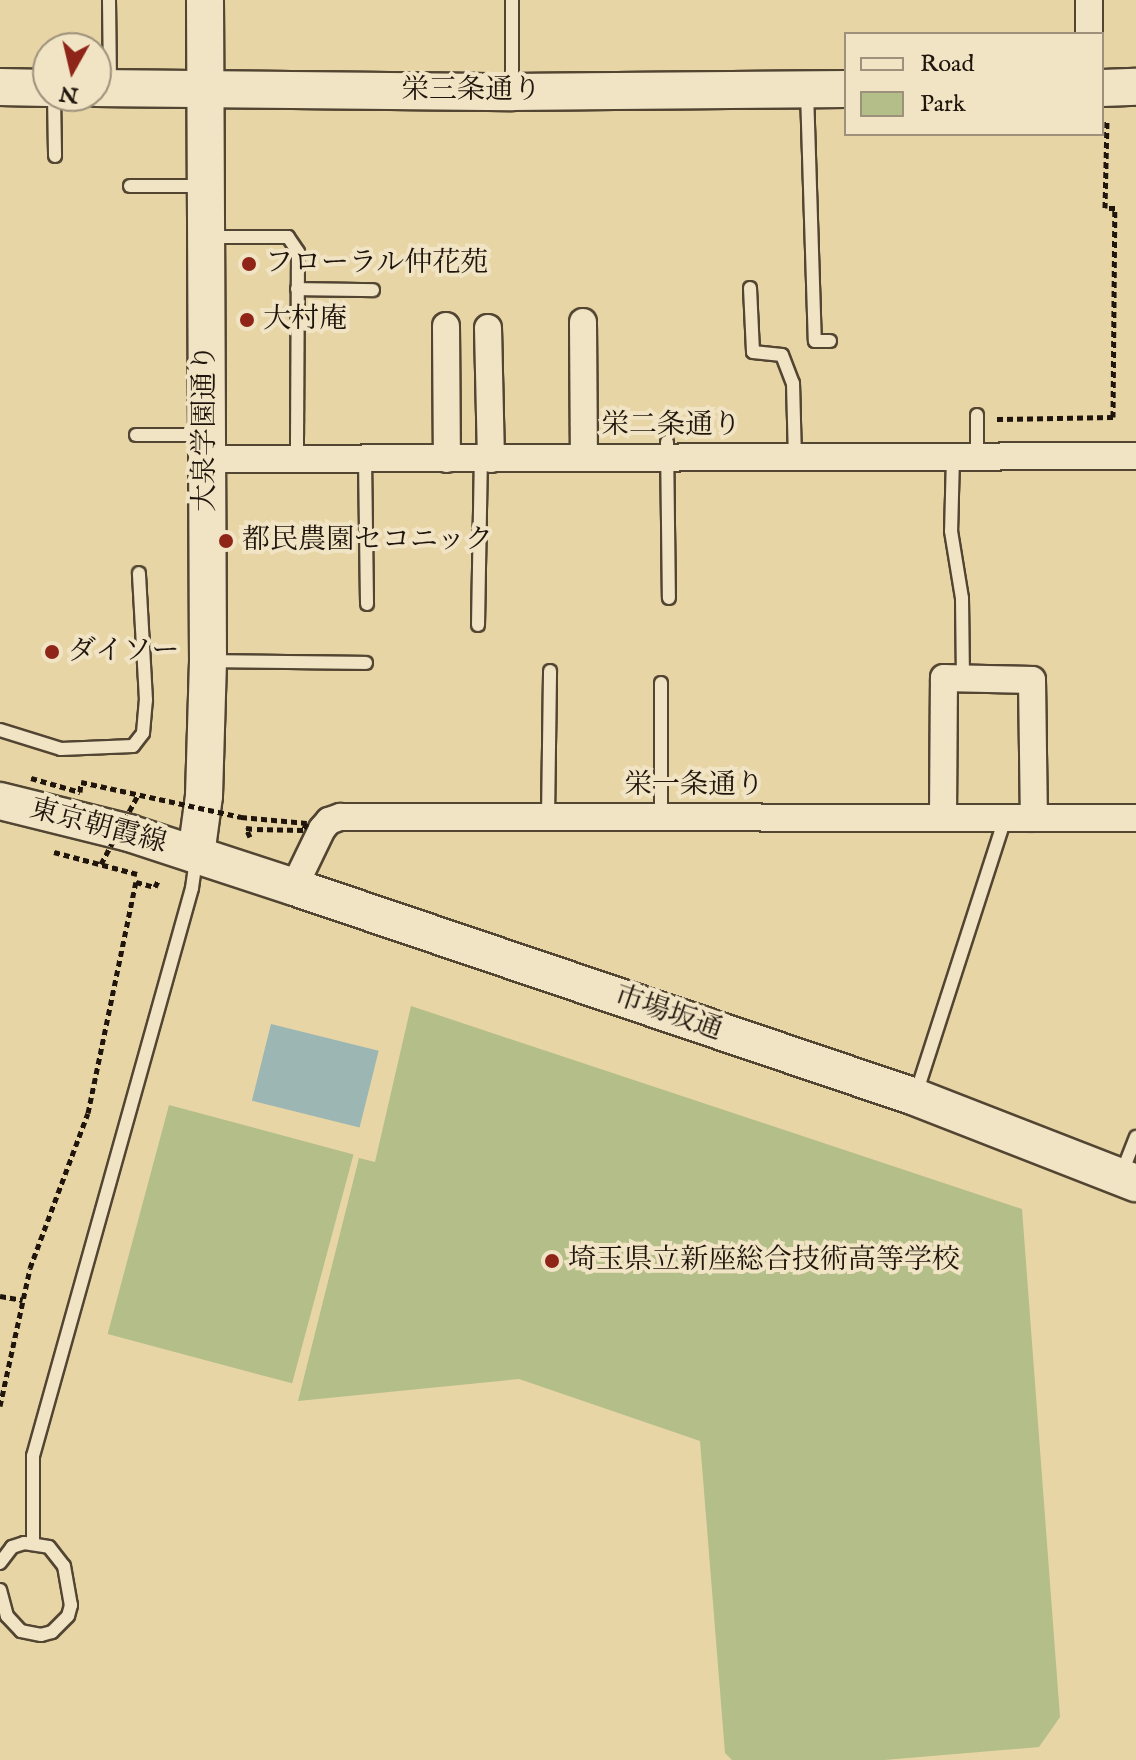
<!DOCTYPE html>
<html>
<head>
<meta charset="utf-8">
<style>
	body { margin:0 }
	#map { position:relative; width:1136px; height:1760px; overflow:hidden; background:#e8d5a6; font-family:"IM FELL English","Noto Serif JP",serif }
	div>[style] { position:absolute }
	[style*='--x'] { left:calc(var(--x)*1px); top:calc(var(--y)*1px); width:calc(var(--w)*1px); rotate:calc(var(--a)*1deg) }
	.green>* { inset:0; background:#b3be89; transform-origin:0 0 }
	.water>* { inset:0; background:#9cb6b3; transform-origin:0 0 }
	.path>* { height:5px; margin-top:-2.5px; transform-origin:0; background:repeating-linear-gradient(90deg,#20150c 0 6px,transparent 0 10px) }
	.roads { filter:drop-shadow(2px 0 #524532) drop-shadow(-2px 0 #524532) drop-shadow(0 2px #524532) drop-shadow(0 -2px #524532) }
	.lane>* { height:12px; margin:-6px; padding:0 6px; transform-origin:6px; border-radius:6px; background:#f0e4c5 }
	.street>* { height:26px; margin:-13px; padding:0 13px; transform-origin:13px; border-radius:13px; background:#f0e4c5 }
	.secondary>* { height:36px; margin:-18px; padding:0 18px; transform-origin:18px; border-radius:18px; background:#f0e4c5 }
	.path-bridge>* { height:5px; margin-top:-2.5px; transform-origin:0; background:repeating-linear-gradient(90deg,#20150c 0 6px,transparent 0 10px) }
	.dots>* { width:22px; height:22px; translate:-50% -50%; box-sizing:border-box; border:4px solid #f0e4c5; border-radius:50% }
	span { translate:-50% -50%; white-space:nowrap; text-align:center; line-height:1.15; -webkit-text-stroke:8px #f0e4c5; paint-order:stroke }
	.street-label { font-size:28px; color:#20150c }
	.poi-label { font-size:28px; color:#20150c }
	.left { translate:0 -50%; text-align:left }
	.legend { position:absolute; left:844px; top:32px; width:260px; height:104px; box-sizing:border-box; background:#f0e4c5; border:2px solid #9d917b; margin:0; padding:10px 14px; list-style:none; font-size:24px; color:#20150c }
	.legend li { display:flex; align-items:center; gap:16px; height:40px }
	.legend b { width:40px; border:2px solid #9d917b }
	.north { position:absolute; left:32px; top:32px; width:80px; height:80px; box-sizing:border-box; background:#f0e4c5; border:2px solid #9d917b; border-radius:50%; rotate:188deg; font-size:22px; font-weight:700; line-height:32px; text-align:center; color:#20150c }
	.north::after { content:''; display:block; margin:auto; width:28px; height:36px; background:#8f2418; clip-path:polygon(50% 0,100% 100%,50% 72%,0 100%) }
</style>
</head>
<body>
<div id="map">
	<div class="green">
		<i style="clip-path:polygon(411px 1006px,1022px 1209px,1060px 1717px,1039px 1747px,884px 1760px,732px 1760px,725px 1753px,700px 1441px,519px 1379px,298px 1401px,359px 1158px,375px 1162px)"></i>
		<i style="left:169px;top:1105px;width:191px;height:237px;rotate:15deg"></i>
	</div>
	<div class="water">
		<i style="left:271px;top:1024px;width:111px;height:79px;rotate:14deg"></i>
	</div>
	<div class="path">
		<i style="--x:997;--y:419;--w:116;--a:-1"></i>
		<i style="--x:1113;--y:417;--w:209;--a:-89.5"></i>
		<i style="--x:1115;--y:208;--w:10;--a:180"></i>
		<i style="--x:1105;--y:208;--w:87;--a:-88.7"></i>
		<i style="--x:250;--y:837;--w:10;--a:-114"></i>
		<i style="--x:246;--y:828;--w:8;--a:7"></i>
		<i style="--x:54;--y:852;--w:86;--a:14.8"></i>
		<i style="--x:0;--y:1296;--w:23;--a:10"></i>
		<i style="--x:0;--y:1406;--w:141;--a:-77.7"></i>
		<i style="--x:30;--y:1268;--w:165;--a:-69.5"></i>
		<i style="--x:88;--y:1113;--w:236;--a:-78.3"></i>
		<i style="--x:136;--y:882;--w:20;--a:15"></i>
		<i style="--x:155;--y:887;--w:9;--a:-63"></i>
	</div>
	<div class="roads">
		<div class="lane">
			<i style="--x:109;--y:0;--w:85;--a:89.3"></i>
			<i style="--x:512;--y:0;--w:89;--a:90"></i>
			<i style="--x:807;--y:92;--w:249;--a:88.2"></i>
			<i style="--x:815;--y:341;--w:15;--a:0"></i>
			<i style="--x:54;--y:96;--w:60;--a:89"></i>
			<i style="--x:130;--y:186;--w:72;--a:0"></i>
			<i style="--x:209;--y:237;--w:79;--a:0"></i>
			<i style="--x:288;--y:237;--w:18;--a:56"></i>
			<i style="--x:298;--y:252;--w:207;--a:90.3"></i>
			<i style="--x:750;--y:288;--w:64;--a:87.3"></i>
			<i style="--x:753;--y:352;--w:29;--a:6"></i>
			<i style="--x:782;--y:355;--w:30;--a:69"></i>
			<i style="--x:793;--y:383;--w:74;--a:88.5"></i>
			<i style="--x:297;--y:289;--w:76;--a:0.8"></i>
			<i style="--x:977;--y:415;--w:41;--a:90"></i>
			<i style="--x:136;--y:435;--w:68;--a:0"></i>
			<i style="--x:667;--y:442;--w:156;--a:89.3"></i>
			<i style="--x:953;--y:457;--w:74;--a:91.5"></i>
			<i style="--x:951;--y:531;--w:68;--a:80.7"></i>
			<i style="--x:962;--y:598;--w:81;--a:89.3"></i>
			<i style="--x:365;--y:459;--w:145;--a:89.2"></i>
			<i style="--x:478;--y:625;--w:167;--a:-89"></i>
			<i style="--x:209;--y:661;--w:157;--a:0.7"></i>
			<i style="--x:661;--y:683;--w:135;--a:90"></i>
			<i style="--x:0;--y:730;--w:64;--a:17.3"></i>
			<i style="--x:61;--y:749;--w:72;--a:-2.4"></i>
			<i style="--x:133;--y:746;--w:16;--a:-52"></i>
			<i style="--x:143;--y:733;--w:33;--a:-85"></i>
			<i style="--x:146;--y:700;--w:127;--a:-93.2"></i>
			<i style="--x:548;--y:818;--w:147;--a:-89.2"></i>
			<i style="--x:916;--y:1094;--w:290;--a:-72.1"></i>
			<i style="--x:1121;--y:1175;--w:41;--a:-68.5"></i>
			<i style="--x:33;--y:1542;--w:86;--a:-90"></i>
			<i style="--x:33;--y:1456;--w:590;--a:-74.36"></i>
			<i style="--x:192;--y:888;--w:30;--a:-82"></i>
			<i style="--x:0;--y:1563;--w:20;--a:-53"></i>
			<i style="--x:12;--y:1547;--w:13;--a:-18"></i>
			<i style="--x:24;--y:1543;--w:25;--a:9"></i>
			<i style="--x:49;--y:1547;--w:24;--a:52"></i>
			<i style="--x:64;--y:1566;--w:40;--a:80"></i>
			<i style="--x:71;--y:1605;--w:11;--a:105"></i>
			<i style="--x:68;--y:1616;--w:23;--a:135"></i>
			<i style="--x:52;--y:1632;--w:11;--a:165"></i>
			<i style="--x:41;--y:1635;--w:20;--a:-169"></i>
			<i style="--x:21;--y:1631;--w:21;--a:-133"></i>
			<i style="--x:7;--y:1616;--w:27;--a:-105"></i>
		</div>
		<div class="street">
			<i style="--x:1089;--y:0;--w:34;--a:90"></i>
			<i style="--x:583;--y:322;--w:136;--a:89.6"></i>
			<i style="--x:446;--y:326;--w:133;--a:89.6"></i>
			<i style="--x:488;--y:328;--w:131;--a:88.7"></i>
			<i style="--x:206;--y:459;--w:930;--a:-0.18"></i>
			<i style="--x:943;--y:818;--w:140;--a:-89.6"></i>
			<i style="--x:944;--y:678;--w:88;--a:1.3"></i>
			<i style="--x:1032;--y:680;--w:138;--a:89.2"></i>
			<i style="--x:294;--y:887;--w:64;--a:-64.2"></i>
			<i style="--x:322;--y:829;--w:11;--a:-49"></i>
			<i style="--x:329;--y:821;--w:12;--a:-20"></i>
			<i style="--x:340;--y:817;--w:796;--a:0.07"></i>
		</div>
		<div class="secondary">
			<i style="--x:0;--y:87;--w:48;--a:1.2"></i>
			<i style="--x:96;--y:88;--w:416;--a:0.6"></i>
			<i style="--x:512;--y:92;--w:334;--a:-0.5"></i>
			<i style="--x:1102;--y:88;--w:34;--a:-2"></i>
			<i style="--x:0;--y:801;--w:133;--a:13.9"></i>
			<i style="--x:129;--y:833;--w:174;--a:18.1"></i>
			<i style="--x:294;--y:887;--w:656;--a:18.68"></i>
			<i style="--x:915;--y:1097;--w:237;--a:21.3"></i>
			<i style="--x:196;--y:855;--w:60;--a:-82.3"></i>
			<i style="--x:204;--y:796;--w:135;--a:-88.3"></i>
			<i style="--x:208;--y:661;--w:661;--a:-90.26"></i>
		</div>
	</div>
	<div class="path-bridge">
		<i style="--x:31;--y:778;--w:51;--a:15.9"></i>
		<i style="--x:80;--y:792;--w:10;--a:-84"></i>
		<i style="--x:81;--y:782;--w:164;--a:12.3"></i>
		<i style="--x:241;--y:817;--w:66;--a:5.2"></i>
		<i style="--x:307;--y:823;--w:8;--a:120"></i>
		<i style="--x:303;--y:830;--w:49;--a:-178.8"></i>
		<i style="--x:101;--y:864;--w:78;--a:-61.8"></i>
	</div>
	<div class="dots">
		<i style="left:249px;top:264px;background:#8f2418"></i>
		<i style="left:247px;top:320px;background:#8f2418"></i>
		<i style="left:226px;top:541px;background:#8f2418"></i>
		<i style="left:52px;top:652px;background:#8f2418"></i>
		<i style="left:552px;top:1261px;background:#8f2418"></i>
	</div>
	<div class="street-label">
		<span style="left:471px;top:91px">栄三条通り</span>
		<span style="left:671px;top:426px">栄二条通り</span>
		<span style="left:206px;top:428px;rotate:-90deg">大泉学園通り</span>
		<span style="left:694px;top:786px">栄一条通り</span>
		<span style="left:98px;top:827px;rotate:15deg">東京朝霞線</span>
		<span style="left:668px;top:1014px;rotate:19deg">市場坂通</span>
	</div>
	<div class="poi-label">
		<span class="left" style="left:265px;top:264px">フローラル仲花苑</span>
		<span class="left" style="left:263px;top:320px">大村庵</span>
		<span class="left" style="left:242px;top:541px">都民農園セコニック</span>
		<span class="left" style="left:68px;top:652px">ダイソー</span>
		<span class="left" style="left:568px;top:1261px">埼玉県立新座総合技術高等学校</span>
	</div>
	<ul class="legend">
	<li><b style="height:10px;background:#f0e4c5"></b>Road</li>
	<li><b style="height:22px;background:#b3be89"></b>Park</li>
	</ul>
	<div class="north">N</div>
</div>
</body>
</html>
